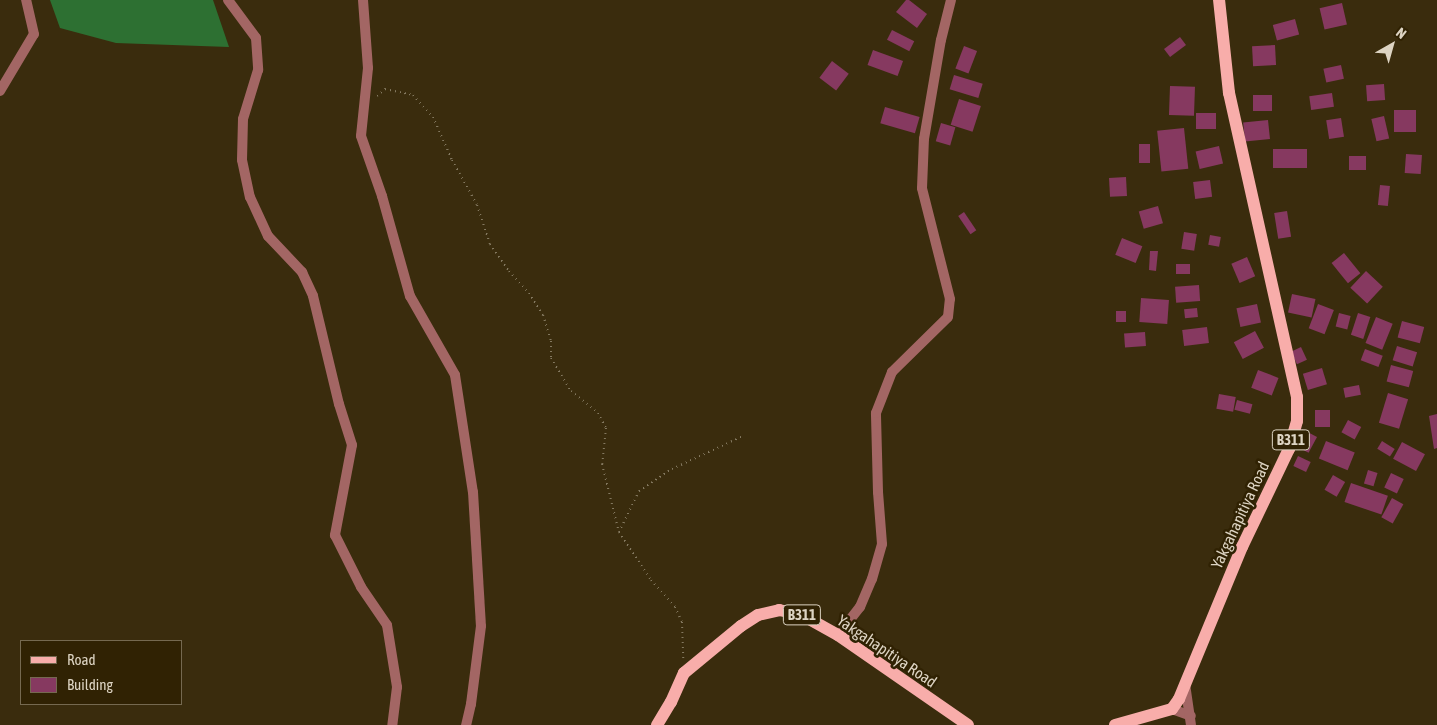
<!DOCTYPE html>
<html>
<head>
<meta charset="utf-8">
<style>
	body { margin:0 }
	#map { position:relative; width:1437px; height:725px; overflow:hidden; background:#3a2c0d; font-family:"Asap Condensed",sans-serif }
	div>[style] { position:absolute }
	[style*='--x'] { left:calc(var(--x)*1px); top:calc(var(--y)*1px); width:calc(var(--w)*1px); rotate:calc(var(--a)*1deg) }
	.forest>* { inset:0; background:#2d7032 }
	.building>* { inset:0; background:#863960; transform-origin:0 0 }
	.path>* { height:2px; margin-top:-1px; transform-origin:0; background:repeating-linear-gradient(90deg,#847960 0 1px,transparent 0 5px) }
	.minor>* { height:10px; margin:-5px; padding:0 5px; transform-origin:5px; border-radius:5px; background:#a36664 }
	.tertiary>* { height:10px; margin:-5px; padding:0 5px; transform-origin:5px; border-radius:5px; background:#a36664 }
	.primary>* { height:12px; margin:-6px; padding:0 6px; transform-origin:6px; border-radius:6px; background:#f8adaa }
	span { translate:-50% -50%; white-space:nowrap; text-align:center; line-height:1.15; -webkit-text-stroke:5px #302203; paint-order:stroke }
	.shield-label span { padding:1px 4px; background:#302203; border:1px solid; border-radius:4px; -webkit-text-stroke-width:0 }
	.shield-label { font-size:15px; color:#ddd4c3; font-weight:700 }
	.street-label { font-size:16px; color:#ddd4c3 }
	.legend { position:absolute; left:20px; top:640px; width:162px; height:65px; box-sizing:border-box; background:#302203; border:1px solid #756950; margin:0; padding:6px 9px; list-style:none; font-size:15px; color:#ddd4c3 }
	.legend li { display:flex; align-items:center; gap:10px; height:25px }
	.legend b { width:25px; border:1px solid #756950 }
	.north { position:absolute; left:1367px; top:20px; width:50px; height:50px; -webkit-text-stroke:4px #302203; paint-order:stroke; rotate:38deg; font-size:14px; font-weight:700; line-height:20px; text-align:center; color:#ddd4c3 }
	.north::after { content:''; display:block; margin:auto; width:18px; height:22px; background:#ddd4c3; clip-path:polygon(50% 0,100% 100%,50% 72%,0 100%) }
</style>
</head>
<body>
<div id="map">
	<div class="forest">
		<i style="clip-path:polygon(50px 0,213px 0,229px 47px,116px 43px,60px 28px)"></i>
	</div>
	<div class="building">
		<i style="clip-path:polygon(906px 0,909px 0,927px 14px,917px 28px,896px 12px)"></i>
		<i style="left:1342px;top:3px;width:22px;height:23px;rotate:77deg"></i>
		<i style="left:1295px;top:19px;width:16px;height:23px;rotate:75deg"></i>
		<i style="left:892px;top:30px;width:25px;height:11px;rotate:27deg"></i>
		<i style="left:1180px;top:37px;width:10px;height:20px;rotate:53deg"></i>
		<i style="left:1275px;top:45px;width:20px;height:23px;rotate:87deg"></i>
		<i style="left:964px;top:46px;width:14px;height:24px;rotate:21deg"></i>
		<i style="left:873px;top:50px;width:32px;height:16px;rotate:20deg"></i>
		<i style="left:832px;top:61px;width:21px;height:21px;rotate:37deg"></i>
		<i style="left:1341px;top:65px;width:14px;height:18px;rotate:78deg"></i>
		<i style="left:954px;top:75px;width:30px;height:15px;rotate:17deg"></i>
		<i style="left:1384px;top:84px;width:16px;height:18px;rotate:86deg"></i>
		<i style="left:1170px;top:86px;width:25px;height:29px;rotate:2deg"></i>
		<i style="left:1332px;top:93px;width:14px;height:23px;rotate:82deg"></i>
		<i style="left:1253px;top:95px;width:19px;height:16px"></i>
		<i style="left:959px;top:99px;width:23px;height:27px;rotate:18deg"></i>
		<i style="left:885px;top:107px;width:36px;height:17px;rotate:16deg"></i>
		<i style="left:1394px;top:110px;width:22px;height:22px"></i>
		<i style="left:1196px;top:113px;width:20px;height:16px"></i>
		<i style="left:1384px;top:116px;width:23px;height:13px;rotate:77deg"></i>
		<i style="left:1341px;top:118px;width:19px;height:15px;rotate:81deg"></i>
		<i style="left:1268px;top:120px;width:19px;height:25px;rotate:84deg"></i>
		<i style="left:941px;top:123px;width:15px;height:19px;rotate:16deg"></i>
		<i style="left:1184px;top:128px;width:41px;height:27px;rotate:84deg"></i>
		<i style="left:1139px;top:144px;width:11px;height:19px"></i>
		<i style="left:1219px;top:146px;width:18px;height:24px;rotate:77deg"></i>
		<i style="left:1273px;top:149px;width:34px;height:19px"></i>
		<i style="left:1406px;top:154px;width:16px;height:19px;rotate:4deg"></i>
		<i style="left:1349px;top:156px;width:17px;height:14px"></i>
		<i style="left:1126px;top:177px;width:19px;height:17px;rotate:87deg"></i>
		<i style="left:1210px;top:180px;width:17px;height:17px;rotate:83deg"></i>
		<i style="left:1380px;top:185px;width:10px;height:20px;rotate:6deg"></i>
		<i style="left:1158px;top:206px;width:18px;height:20px;rotate:74deg"></i>
		<i style="left:1287px;top:211px;width:26px;height:13px;rotate:81deg"></i>
		<i style="left:964px;top:212px;width:22px;height:7px;rotate:56deg"></i>
		<i style="left:1184px;top:232px;width:13px;height:17px;rotate:9deg"></i>
		<i style="left:1210px;top:235px;width:11px;height:10px;rotate:10deg"></i>
		<i style="left:1122px;top:238px;width:22px;height:18px;rotate:22deg"></i>
		<i style="clip-path:polygon(1150px 251px,1158px 251px,1156px 271px,1149px 270px)"></i>
		<i style="left:1344px;top:253px;width:26px;height:16px;rotate:51deg"></i>
		<i style="left:1247px;top:257px;width:21px;height:17px;rotate:67deg"></i>
		<i style="left:1176px;top:264px;width:14px;height:10px"></i>
		<i style="left:1366px;top:271px;width:23px;height:23px;rotate:43deg"></i>
		<i style="left:1199px;top:285px;width:16px;height:24px;rotate:86deg"></i>
		<i style="left:1292px;top:294px;width:24px;height:19px;rotate:12deg"></i>
		<i style="left:1141px;top:298px;width:28px;height:24px;rotate:4deg"></i>
		<i style="left:1257px;top:304px;width:19px;height:21px;rotate:78deg"></i>
		<i style="left:1318px;top:304px;width:17px;height:26px;rotate:21deg"></i>
		<i style="left:1197px;top:308px;width:9px;height:13px;rotate:84deg"></i>
		<i style="left:1116px;top:311px;width:10px;height:11px"></i>
		<i style="left:1339px;top:313px;width:12px;height:14px;rotate:14deg"></i>
		<i style="left:1358px;top:313px;width:13px;height:23px;rotate:18deg"></i>
		<i style="left:1376px;top:317px;width:18px;height:28px;rotate:22deg"></i>
		<i style="left:1402px;top:321px;width:23px;height:17px;rotate:15deg"></i>
		<i style="left:1207px;top:327px;width:16px;height:25px;rotate:83deg"></i>
		<i style="left:1255px;top:331px;width:19px;height:24px;rotate:62deg"></i>
		<i style="left:1145px;top:332px;width:14px;height:21px;rotate:86deg"></i>
		<i style="left:1397px;top:346px;width:21px;height:15px;rotate:17deg"></i>
		<i style="left:1301px;top:347px;width:14px;height:11px;rotate:65deg"></i>
		<i style="left:1365px;top:349px;width:19px;height:12px;rotate:21deg"></i>
		<i style="left:1391px;top:365px;width:23px;height:17px;rotate:15deg"></i>
		<i style="left:1322px;top:368px;width:17px;height:20px;rotate:73deg"></i>
		<i style="left:1258px;top:370px;width:22px;height:19px;rotate:21deg"></i>
		<i style="left:1359px;top:385px;width:10px;height:16px;rotate:79deg"></i>
		<i style="left:1388px;top:393px;width:21px;height:31px;rotate:17deg"></i>
		<i style="left:1219px;top:394px;width:17px;height:15px;rotate:10deg"></i>
		<i style="left:1237px;top:400px;width:16px;height:10px;rotate:15deg"></i>
		<i style="left:1315px;top:410px;width:15px;height:17px"></i>
		<i style="clip-path:polygon(1437px 414px,1437px 448px,1434px 449px,1429px 416px)"></i>
		<i style="left:1348px;top:420px;width:15px;height:14px;rotate:28deg"></i>
		<i style="left:1302px;top:429px;width:17px;height:18px;rotate:28deg"></i>
		<i style="left:1326px;top:441px;width:31px;height:19px;rotate:22deg"></i>
		<i style="left:1382px;top:441px;width:15px;height:9px;rotate:32deg"></i>
		<i style="left:1402px;top:442px;width:26px;height:19px;rotate:28deg"></i>
		<i style="left:1298px;top:456px;width:14px;height:11px;rotate:25deg"></i>
		<i style="left:1368px;top:470px;width:10px;height:14px;rotate:17deg"></i>
		<i style="left:1391px;top:473px;width:14px;height:16px;rotate:25deg"></i>
		<i style="left:1333px;top:475px;width:14px;height:17px;rotate:30deg"></i>
		<i style="left:1351px;top:483px;width:39px;height:20px;rotate:19deg"></i>
		<i style="left:1392px;top:498px;width:13px;height:22px;rotate:29deg"></i>
	</div>
	<div class="path">
		<i style="--x:377;--y:96;--w:11;--a:-41"></i>
		<i style="--x:385;--y:89;--w:29;--a:12"></i>
		<i style="--x:413;--y:95;--w:30;--a:48"></i>
		<i style="--x:433;--y:117;--w:47;--a:66.2"></i>
		<i style="--x:452;--y:160;--w:51;--a:60.9"></i>
		<i style="--x:477;--y:205;--w:41;--a:71.6"></i>
		<i style="--x:490;--y:244;--w:33;--a:55"></i>
		<i style="--x:509;--y:271;--w:30;--a:48"></i>
		<i style="--x:529;--y:293;--w:26;--a:58"></i>
		<i style="--x:543;--y:315;--w:27;--a:73"></i>
		<i style="--x:551;--y:341;--w:17;--a:90"></i>
		<i style="--x:551;--y:358;--w:39;--a:59"></i>
		<i style="--x:571;--y:391;--w:35;--a:39"></i>
		<i style="--x:598;--y:413;--w:17;--a:62"></i>
		<i style="--x:606;--y:428;--w:36;--a:96"></i>
		<i style="--x:602;--y:464;--w:70;--a:76"></i>
		<i style="--x:619;--y:532;--w:58;--a:56.3"></i>
		<i style="--x:651;--y:580;--w:36;--a:48"></i>
		<i style="--x:675;--y:607;--w:17;--a:65"></i>
		<i style="--x:682;--y:622;--w:36;--a:88"></i>
		<i style="--x:619;--y:532;--w:46;--a:-64"></i>
		<i style="--x:639;--y:491;--w:40;--a:-34"></i>
		<i style="--x:672;--y:469;--w:78;--a:-24.9"></i>
	</div>
	<div class="minor">
		<i style="--x:228;--y:0;--w:47;--a:53.6"></i>
		<i style="--x:256;--y:38;--w:32;--a:86"></i>
		<i style="--x:258;--y:70;--w:51;--a:107"></i>
		<i style="--x:243;--y:119;--w:41;--a:91.4"></i>
		<i style="--x:242;--y:160;--w:38;--a:78"></i>
		<i style="--x:250;--y:197;--w:43;--a:65.2"></i>
		<i style="--x:268;--y:236;--w:50;--a:46.6"></i>
		<i style="--x:302;--y:272;--w:26;--a:65"></i>
		<i style="--x:313;--y:296;--w:111;--a:76.5"></i>
		<i style="--x:339;--y:404;--w:43;--a:72.4"></i>
		<i style="--x:352;--y:445;--w:92;--a:100.7"></i>
		<i style="--x:335;--y:535;--w:58;--a:63.4"></i>
		<i style="--x:361;--y:587;--w:46;--a:55.6"></i>
		<i style="--x:387;--y:625;--w:63;--a:80.8"></i>
		<i style="--x:397;--y:687;--w:38;--a:97"></i>
		<i style="--x:363;--y:0;--w:68;--a:85.8"></i>
		<i style="--x:368;--y:68;--w:68;--a:95.9"></i>
		<i style="--x:361;--y:136;--w:64;--a:70.7"></i>
		<i style="--x:382;--y:196;--w:104;--a:74.4"></i>
		<i style="--x:410;--y:296;--w:91;--a:60.3"></i>
		<i style="--x:455;--y:375;--w:118;--a:81.3"></i>
		<i style="--x:473;--y:492;--w:134;--a:86.6"></i>
		<i style="--x:481;--y:626;--w:79;--a:97.3"></i>
		<i style="--x:471;--y:704;--w:22;--a:103"></i>
		<i style="--x:0;--y:91;--w:66;--a:-59.2"></i>
		<i style="--x:34;--y:34;--w:35;--a:-103"></i>
		<i style="--x:838;--y:635;--w:36;--a:-52"></i>
		<i style="--x:860;--y:607;--w:30;--a:-67"></i>
		<i style="--x:872;--y:579;--w:36;--a:-74"></i>
		<i style="--x:882;--y:544;--w:52;--a:-94.4"></i>
		<i style="--x:878;--y:492;--w:79;--a:-91.5"></i>
		<i style="--x:876;--y:413;--w:44;--a:-68.7"></i>
		<i style="--x:892;--y:372;--w:78;--a:-44.5"></i>
		<i style="--x:948;--y:317;--w:18;--a:-84"></i>
		<i style="--x:950;--y:299;--w:114;--a:-104.2"></i>
		<i style="--x:922;--y:188;--w:49;--a:-87.7"></i>
		<i style="--x:924;--y:139;--w:100;--a:-80.3"></i>
		<i style="--x:941;--y:40;--w:41;--a:-76"></i>
		<i style="--x:1172;--y:709;--w:20;--a:20"></i>
	</div>
	<div class="tertiary">
		<i style="--x:1185;--y:684;--w:41;--a:81.7"></i>
	</div>
	<div class="primary">
		<i style="--x:657;--y:725;--w:27;--a:-59"></i>
		<i style="--x:671;--y:702;--w:32;--a:-66"></i>
		<i style="--x:684;--y:673;--w:74;--a:-39.5"></i>
		<i style="--x:741;--y:626;--w:20;--a:-33"></i>
		<i style="--x:758;--y:615;--w:22;--a:-13"></i>
		<i style="--x:779;--y:610;--w:24;--a:12"></i>
		<i style="--x:802;--y:615;--w:41;--a:29.1"></i>
		<i style="--x:838;--y:635;--w:158;--a:34.7"></i>
		<i style="--x:1115;--y:725;--w:59;--a:-15.7"></i>
		<i style="--x:1172;--y:709;--w:12;--a:-55"></i>
		<i style="--x:1179;--y:699;--w:165;--a:-67.5"></i>
		<i style="--x:1242;--y:547;--w:109;--a:-64.4"></i>
		<i style="--x:1289;--y:449;--w:29;--a:-74"></i>
		<i style="--x:1297;--y:421;--w:24;--a:-90"></i>
		<i style="--x:1297;--y:397;--w:312;--a:-102.6"></i>
		<i style="--x:1229;--y:93;--w:94;--a:-96.1"></i>
	</div>
	<div class="shield-label">
		<span style="left:1291px;top:440px">B311</span>
		<span style="left:802px;top:615px">B311</span>
	</div>
	<div class="street-label">
		<span style="left:1240px;top:515px;rotate:-65deg">Yakgahapitiya Road</span>
		<span style="left:887px;top:651px;rotate:34deg">Yakgahapitiya Road</span>
	</div>
	<ul class="legend">
	<li><b style="height:6px;background:#f8adaa"></b>Road</li>
	<li><b style="height:14px;background:#863960"></b>Building</li>
	</ul>
	<div class="north">N</div>
</div>
</body>
</html>
